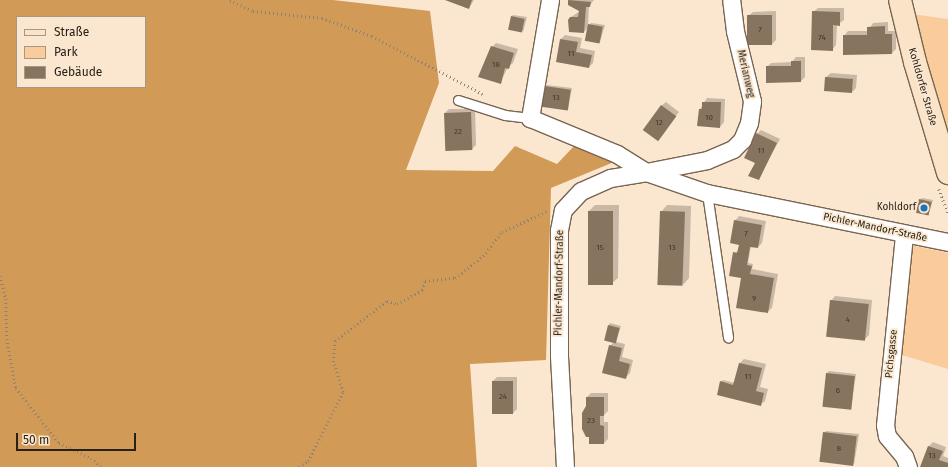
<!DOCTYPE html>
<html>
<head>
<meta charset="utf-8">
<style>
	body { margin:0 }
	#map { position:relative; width:948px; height:467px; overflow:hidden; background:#fbe6cf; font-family:"Fira Sans",sans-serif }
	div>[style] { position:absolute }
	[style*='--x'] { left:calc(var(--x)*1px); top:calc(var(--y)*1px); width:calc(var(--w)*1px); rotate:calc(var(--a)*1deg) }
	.green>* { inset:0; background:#facc9b }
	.forest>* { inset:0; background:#d29a57 }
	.shadow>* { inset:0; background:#0003 }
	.building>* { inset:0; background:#87745f; transform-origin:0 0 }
	.path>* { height:2.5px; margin-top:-1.25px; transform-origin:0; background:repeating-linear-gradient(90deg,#908272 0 1px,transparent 0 4px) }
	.roads { filter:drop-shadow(1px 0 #786551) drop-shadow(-1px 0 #786551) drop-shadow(0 1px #786551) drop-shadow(0 -1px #786551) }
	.lane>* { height:9px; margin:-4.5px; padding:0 4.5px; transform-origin:4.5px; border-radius:4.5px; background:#fff }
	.street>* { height:17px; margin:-8.5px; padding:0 8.5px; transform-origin:8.5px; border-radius:8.5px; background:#fff }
	.secondary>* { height:22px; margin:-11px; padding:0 11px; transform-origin:11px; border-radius:11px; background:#fae3c6 }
	.dots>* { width:11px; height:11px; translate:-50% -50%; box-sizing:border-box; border:2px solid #fbe6cf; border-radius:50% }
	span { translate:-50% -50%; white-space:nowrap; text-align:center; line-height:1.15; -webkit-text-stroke:3.5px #fbe6cf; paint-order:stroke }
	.number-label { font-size:8px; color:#40362a }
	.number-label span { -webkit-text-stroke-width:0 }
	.street-label { font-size:10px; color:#282118 }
	.poi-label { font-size:10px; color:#282118 }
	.right { translate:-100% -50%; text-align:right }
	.legend { position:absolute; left:16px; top:16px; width:130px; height:72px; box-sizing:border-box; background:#fbe6cf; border:1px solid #a79786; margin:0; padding:5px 7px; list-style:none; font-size:12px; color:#282118 }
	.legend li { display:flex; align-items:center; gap:8px; height:20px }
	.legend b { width:20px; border:1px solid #a79786 }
	.scale { position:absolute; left:16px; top:433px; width:120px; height:18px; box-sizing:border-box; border:2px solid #282118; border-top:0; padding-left:5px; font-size:12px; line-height:14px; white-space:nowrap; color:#282118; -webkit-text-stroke:3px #fbe6cf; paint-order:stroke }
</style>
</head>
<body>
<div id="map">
	<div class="green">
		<i style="clip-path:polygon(912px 14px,948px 19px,948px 139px)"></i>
		<i style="clip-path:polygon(910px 245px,948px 253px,948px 369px,902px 355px)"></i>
	</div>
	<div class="forest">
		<i style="clip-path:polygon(evenodd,0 0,333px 0,430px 11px,439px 83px,406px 170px,493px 171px,515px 146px,557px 164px,576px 144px,614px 162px,551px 188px,546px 360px,470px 364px,477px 467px,0 467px,0 0,17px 17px,145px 17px,145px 87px,17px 87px,17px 17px)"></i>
	</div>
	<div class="shadow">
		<i style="clip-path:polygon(447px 0,474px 0,469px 8px,464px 7px,465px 4px)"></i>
		<i style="clip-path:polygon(569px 0,594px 0,589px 6px,588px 26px,591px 23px,605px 25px,600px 42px,588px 27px,584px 32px,571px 17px,580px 11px,569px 4px)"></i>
		<i style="clip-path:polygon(818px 8px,844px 8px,844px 20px,837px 25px,836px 45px,832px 50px,813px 12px)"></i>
		<i style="clip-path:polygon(776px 11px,776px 40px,772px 44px,748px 16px,753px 12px)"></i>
		<i style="clip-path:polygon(513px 15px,527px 17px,523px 32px,511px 17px)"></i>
		<i style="clip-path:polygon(888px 22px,888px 31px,896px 31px,896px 49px,892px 53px,844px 36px,848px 31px,868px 31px,873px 23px)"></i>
		<i style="clip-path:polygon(565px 35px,582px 38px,580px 48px,595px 51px,593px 63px,589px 67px,561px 39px)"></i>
		<i style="clip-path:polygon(496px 43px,518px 49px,513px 63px,508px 67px,500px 83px,492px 47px)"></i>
		<i style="clip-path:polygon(796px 57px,805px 57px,805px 77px,801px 81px,767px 82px,767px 67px,771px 63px,792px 62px)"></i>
		<i style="clip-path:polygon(831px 73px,857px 75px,856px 88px,852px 92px,826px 77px)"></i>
		<i style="clip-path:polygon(547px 85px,572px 88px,568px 109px,545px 87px)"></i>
		<i style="clip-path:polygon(707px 98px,725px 99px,724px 122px,720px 127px,700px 109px)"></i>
		<i style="clip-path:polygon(666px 102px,679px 112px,661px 135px,661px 106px)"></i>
		<i style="clip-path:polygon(449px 109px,475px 109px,476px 145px,472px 149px,446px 150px,445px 113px)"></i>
		<i style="clip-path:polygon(761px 130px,780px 139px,758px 179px,756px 163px,757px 134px)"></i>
		<i style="clip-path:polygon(922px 198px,933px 200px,928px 215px,920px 200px)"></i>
		<i style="clip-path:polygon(595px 205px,619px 205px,618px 278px,611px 284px,589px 211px)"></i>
		<i style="clip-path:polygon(667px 205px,691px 206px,689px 278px,683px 285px,661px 212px)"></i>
		<i style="clip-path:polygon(739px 216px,766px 221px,762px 243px,758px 247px,751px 246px,748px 263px,753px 264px,752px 269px,778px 274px,772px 308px,767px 312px,743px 275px,734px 253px,738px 251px,739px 245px,735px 221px)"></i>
		<i style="clip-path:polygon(835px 296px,872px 300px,869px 335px,865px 339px,828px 336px,831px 301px)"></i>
		<i style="clip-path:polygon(610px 323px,621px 326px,616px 342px,625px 344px,622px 357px,633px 360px,630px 373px,626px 377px,610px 346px,614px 342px,609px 325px)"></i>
		<i style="clip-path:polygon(744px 359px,766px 364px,760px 387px,768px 389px,765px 401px,760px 405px,721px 382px,723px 380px,735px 383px,740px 363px)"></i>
		<i style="clip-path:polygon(829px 371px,856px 374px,851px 408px,827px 373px)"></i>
		<i style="clip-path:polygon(497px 377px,517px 377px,517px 409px,513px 413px,493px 413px,493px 381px)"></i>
		<i style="clip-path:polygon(591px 393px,608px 393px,608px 411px,604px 415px,604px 422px,608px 422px,608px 439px,604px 443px,587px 397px)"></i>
		<i style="clip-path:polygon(826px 431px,859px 434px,854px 465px,824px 433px)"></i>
		<i style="clip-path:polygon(933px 442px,946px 447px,943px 456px,948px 458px,948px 467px,923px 467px,928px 447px)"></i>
	</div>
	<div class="building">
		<i style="clip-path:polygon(445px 0,472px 0,469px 9px)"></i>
		<i style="clip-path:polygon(568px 0,591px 2px,590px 7px,586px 7px,584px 33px,569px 32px,568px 20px,570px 17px,578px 17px,579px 11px,568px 5px)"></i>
		<i style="clip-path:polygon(812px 11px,840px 12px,840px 26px,833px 25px,833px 51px,811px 50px)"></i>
		<i style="left:747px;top:15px;width:25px;height:30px"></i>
		<i style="left:511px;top:16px;width:14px;height:14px;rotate:12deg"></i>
		<i style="left:588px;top:24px;width:15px;height:17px;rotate:11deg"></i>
		<i style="clip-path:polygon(885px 26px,885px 34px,892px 34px,892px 54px,843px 55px,843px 35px,867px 35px,867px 27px)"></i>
		<i style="clip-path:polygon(560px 39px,578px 42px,576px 52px,592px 55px,589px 68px,556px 62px)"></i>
		<i style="clip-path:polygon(491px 46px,514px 53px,509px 69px,505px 68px,501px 84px,478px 77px)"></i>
		<i style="clip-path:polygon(791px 61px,801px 61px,801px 82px,766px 83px,766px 66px,791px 66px)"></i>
		<i style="left:825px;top:77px;width:28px;height:14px;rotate:4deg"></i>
		<i style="left:544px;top:86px;width:27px;height:21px;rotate:8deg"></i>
		<i style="clip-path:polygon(702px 102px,721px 102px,720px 128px,697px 126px,699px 109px,702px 109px)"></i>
		<i style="left:661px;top:105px;width:19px;height:31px;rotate:36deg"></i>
		<i style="left:471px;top:112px;width:38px;height:27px;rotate:88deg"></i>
		<i style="clip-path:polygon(756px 133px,777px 143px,759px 180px,748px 176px,755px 163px,744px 158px)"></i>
		<i style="left:919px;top:199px;width:13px;height:14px;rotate:13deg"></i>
		<i style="left:588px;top:211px;width:25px;height:74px"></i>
		<i style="left:660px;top:211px;width:25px;height:74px;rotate:2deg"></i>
		<i style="clip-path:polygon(734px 220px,762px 225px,758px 248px,750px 247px,747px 265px,752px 266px,750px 274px,774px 278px,768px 313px,736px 308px,741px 278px,729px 276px,733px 252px,737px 253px,739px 245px,730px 243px)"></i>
		<i style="left:830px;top:300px;width:39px;height:37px;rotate:6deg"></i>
		<i style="left:608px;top:325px;width:12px;height:16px;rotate:14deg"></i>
		<i style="clip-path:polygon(609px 345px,622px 348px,619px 361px,630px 364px,626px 379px,602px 373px)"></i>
		<i style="clip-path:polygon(739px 363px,762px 368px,756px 391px,764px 393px,761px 406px,717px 395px,720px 381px,733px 385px)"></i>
		<i style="left:826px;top:373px;width:29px;height:34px;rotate:6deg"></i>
		<i style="left:492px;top:381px;width:21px;height:33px"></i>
		<i style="clip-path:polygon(586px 397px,604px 397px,604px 416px,600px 416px,600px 425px,604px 426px,604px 444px,589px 444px,589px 437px,586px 437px,582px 429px,582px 413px,586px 406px)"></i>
		<i style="left:823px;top:432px;width:34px;height:30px;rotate:7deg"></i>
		<i style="clip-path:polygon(928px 446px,943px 451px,939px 460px,948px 463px,948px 467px,920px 467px)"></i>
	</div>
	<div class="path">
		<i style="--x:230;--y:0;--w:25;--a:26"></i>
		<i style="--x:253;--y:11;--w:69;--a:5.8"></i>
		<i style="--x:322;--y:18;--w:53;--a:19.8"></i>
		<i style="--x:372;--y:36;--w:125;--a:27.6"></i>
		<i style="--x:939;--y:189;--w:26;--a:69"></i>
		<i style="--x:0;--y:276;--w:24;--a:75"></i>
		<i style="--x:6;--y:299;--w:40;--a:88.6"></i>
		<i style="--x:7;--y:339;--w:50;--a:79.6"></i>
		<i style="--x:16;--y:388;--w:70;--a:52"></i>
		<i style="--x:59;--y:443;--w:35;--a:25"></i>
		<i style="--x:91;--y:458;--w:14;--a:39"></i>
		<i style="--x:299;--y:467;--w:11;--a:-34"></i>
		<i style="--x:308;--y:461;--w:77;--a:-63.1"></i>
		<i style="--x:343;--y:392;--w:32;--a:-108"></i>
		<i style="--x:333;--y:362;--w:21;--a:-85"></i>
		<i style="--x:335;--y:341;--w:66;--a:-37.6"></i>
		<i style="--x:387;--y:301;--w:10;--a:17"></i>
		<i style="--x:397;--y:304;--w:29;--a:-29"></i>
		<i style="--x:422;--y:290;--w:9;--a:-72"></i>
		<i style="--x:425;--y:281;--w:30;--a:-6"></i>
		<i style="--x:455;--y:278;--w:36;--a:-38"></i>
		<i style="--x:483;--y:256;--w:31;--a:-52"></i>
		<i style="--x:502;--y:232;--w:50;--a:-25"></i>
	</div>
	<div class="roads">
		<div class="lane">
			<i style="--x:458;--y:100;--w:49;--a:17.7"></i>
			<i style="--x:505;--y:115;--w:25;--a:7"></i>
			<i style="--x:707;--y:193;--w:146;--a:81.7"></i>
		</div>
		<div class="street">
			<i style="--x:550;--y:0;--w:120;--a:99.6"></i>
			<i style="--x:530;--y:118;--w:94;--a:22.5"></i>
			<i style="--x:617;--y:154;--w:34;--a:32"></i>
			<i style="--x:646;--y:172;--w:62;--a:-11.1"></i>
			<i style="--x:707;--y:160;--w:28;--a:-23"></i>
			<i style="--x:733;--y:149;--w:13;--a:-45"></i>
			<i style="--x:742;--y:140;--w:18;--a:-68"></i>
			<i style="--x:749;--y:123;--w:22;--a:-82"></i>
			<i style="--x:752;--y:101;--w:72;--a:-103.7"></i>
			<i style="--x:735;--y:31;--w:31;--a:-97"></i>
			<i style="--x:904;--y:235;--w:191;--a:95.7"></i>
			<i style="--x:885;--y:425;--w:11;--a:80"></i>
			<i style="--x:887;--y:436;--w:26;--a:50"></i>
			<i style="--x:904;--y:456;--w:12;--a:70"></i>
			<i style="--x:565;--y:467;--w:112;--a:-93.1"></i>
			<i style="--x:559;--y:355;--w:125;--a:-90"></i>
			<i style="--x:559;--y:230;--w:20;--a:-79"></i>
			<i style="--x:563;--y:210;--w:26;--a:-47"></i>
			<i style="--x:581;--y:191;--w:32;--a:-24"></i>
			<i style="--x:610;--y:178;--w:36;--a:-9"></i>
			<i style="--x:646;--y:172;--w:65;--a:19"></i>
			<i style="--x:707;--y:193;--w:246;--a:11.5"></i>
		</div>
		<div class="secondary">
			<i style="--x:900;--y:0;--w:64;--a:76.4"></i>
			<i style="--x:915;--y:62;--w:116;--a:73.4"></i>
		</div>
	</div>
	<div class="dots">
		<i style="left:924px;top:208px;background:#1675c1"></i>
	</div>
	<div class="number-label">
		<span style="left:760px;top:30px">7</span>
		<span style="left:822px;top:38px">74</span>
		<span style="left:571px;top:54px">11</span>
		<span style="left:496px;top:65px">18</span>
		<span style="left:556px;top:98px">13</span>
		<span style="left:709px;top:118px">10</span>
		<span style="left:659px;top:123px">12</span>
		<span style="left:458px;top:132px">22</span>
		<span style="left:761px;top:151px">11</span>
		<span style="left:746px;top:234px">7</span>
		<span style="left:600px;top:248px">15</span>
		<span style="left:672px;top:248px">13</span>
		<span style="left:754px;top:299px">9</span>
		<span style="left:848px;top:320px">4</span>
		<span style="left:748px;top:377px">11</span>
		<span style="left:838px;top:391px">6</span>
		<span style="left:503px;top:397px">24</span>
		<span style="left:591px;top:421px">23</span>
		<span style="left:839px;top:449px">8</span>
		<span style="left:932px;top:456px">13</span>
	</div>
	<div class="street-label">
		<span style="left:745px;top:74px;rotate:77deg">Merianweg</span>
		<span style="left:922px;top:87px;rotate:74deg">Kohldorfer Straße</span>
		<span style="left:875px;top:228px;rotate:12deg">Pichler-Mandorf-Straße</span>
		<span style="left:560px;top:283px;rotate:-89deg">Pichler-Mandorf-Straße</span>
		<span style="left:892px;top:354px;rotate:-84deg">Pichsgasse</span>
	</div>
	<div class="poi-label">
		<span class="right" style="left:916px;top:208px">Kohldorf</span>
	</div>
	<ul class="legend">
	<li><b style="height:5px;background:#fae3c6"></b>Straße</li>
	<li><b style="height:11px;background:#facc9b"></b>Park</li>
	<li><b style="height:11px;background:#87745f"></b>Gebäude</li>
	</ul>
	<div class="scale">50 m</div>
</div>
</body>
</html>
